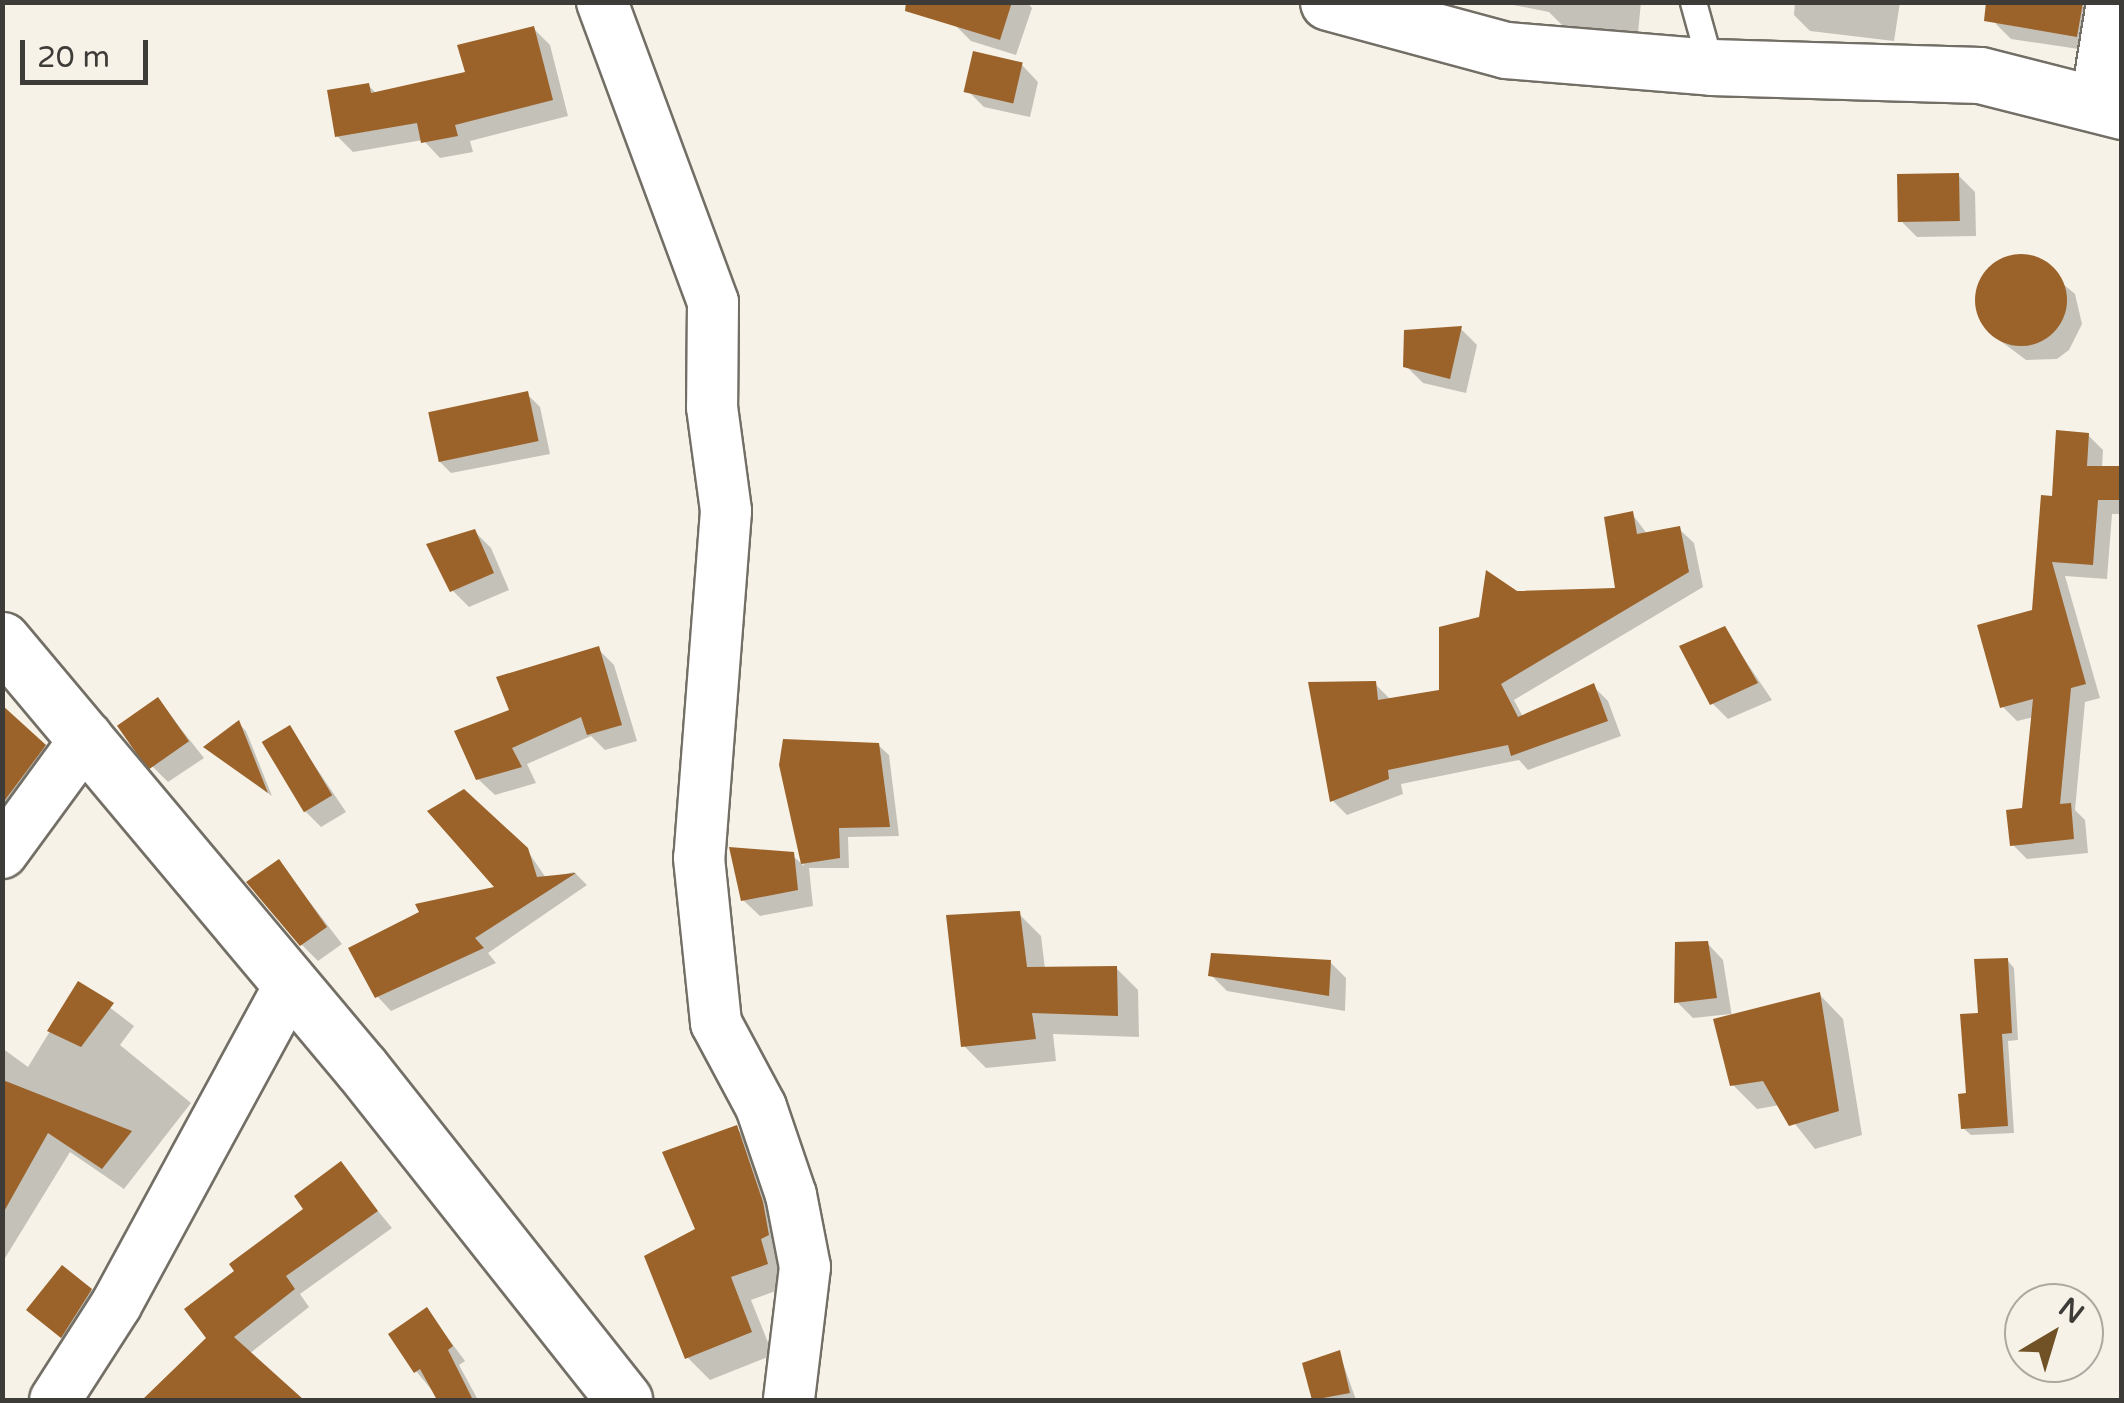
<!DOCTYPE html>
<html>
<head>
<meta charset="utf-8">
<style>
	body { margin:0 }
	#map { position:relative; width:2124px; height:1403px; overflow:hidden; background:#f6f2e7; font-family:"Varela Round",sans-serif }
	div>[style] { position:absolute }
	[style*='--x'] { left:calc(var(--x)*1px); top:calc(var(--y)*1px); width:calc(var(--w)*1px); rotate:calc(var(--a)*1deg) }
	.shadow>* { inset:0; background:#0003 }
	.building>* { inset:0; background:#9b622a; transform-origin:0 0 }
	.round { border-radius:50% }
	.roads { filter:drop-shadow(2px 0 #736f66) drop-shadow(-2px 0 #736f66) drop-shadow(0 2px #736f66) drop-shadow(0 -2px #736f66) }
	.service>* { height:25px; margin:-12.5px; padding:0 12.5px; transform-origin:12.5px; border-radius:12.5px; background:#fff }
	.minor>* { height:50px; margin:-25px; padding:0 25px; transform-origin:25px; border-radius:25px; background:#fff }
	.secondary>* { height:55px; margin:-27.5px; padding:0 27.5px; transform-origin:27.5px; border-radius:27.5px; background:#fff }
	span { translate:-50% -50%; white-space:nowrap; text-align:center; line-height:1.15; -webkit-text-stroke:10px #f6f2e7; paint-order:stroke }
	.frame { position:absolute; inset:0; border:5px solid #3e3c38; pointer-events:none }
	.north { position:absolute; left:2004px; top:1283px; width:100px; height:100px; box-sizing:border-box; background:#f6f2e7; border:2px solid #aca9a1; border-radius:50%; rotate:38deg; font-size:28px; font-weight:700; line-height:40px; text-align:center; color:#3e3c38 }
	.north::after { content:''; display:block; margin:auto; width:35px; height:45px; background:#705226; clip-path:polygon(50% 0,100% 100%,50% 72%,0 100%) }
	.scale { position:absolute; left:20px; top:40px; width:128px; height:45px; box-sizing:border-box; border:5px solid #3e3c38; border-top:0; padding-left:12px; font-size:30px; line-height:35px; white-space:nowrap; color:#3e3c38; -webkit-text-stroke:8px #f6f2e7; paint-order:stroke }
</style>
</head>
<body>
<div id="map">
	<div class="shadow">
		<i style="clip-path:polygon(961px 2px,1027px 2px,1032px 8px,1016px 55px,971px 41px,955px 25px)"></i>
		<i style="clip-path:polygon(1498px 2px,1641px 2px,1638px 33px,1562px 25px,1549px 12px)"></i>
		<i style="clip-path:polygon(1795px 2px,1900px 2px,1894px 41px,1810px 31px,1794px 15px)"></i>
		<i style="clip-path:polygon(1998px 2px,2108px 2px,2092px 51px,2011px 39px,1996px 24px)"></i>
		<i style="clip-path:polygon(534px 29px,550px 45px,568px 116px,470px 141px,473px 152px,440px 158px,423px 140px,353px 152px,337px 136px,368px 85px,377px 94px,468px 74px)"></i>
		<i style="clip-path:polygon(1022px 65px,1038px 82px,1030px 117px,984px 107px,968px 91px)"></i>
		<i style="clip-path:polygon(1958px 175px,1975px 192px,1976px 236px,1917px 237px,1901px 221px)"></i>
		<i style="clip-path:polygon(2033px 259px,2075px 294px,2082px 324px,2069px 350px,2057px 359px,2026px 360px,2002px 342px,1984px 325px,1977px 295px,1995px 262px)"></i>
		<i style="clip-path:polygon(1461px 329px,1477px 345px,1466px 393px,1423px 383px,1406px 366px)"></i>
		<i style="clip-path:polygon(527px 394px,540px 407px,550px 454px,451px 473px,438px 460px)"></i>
		<i style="clip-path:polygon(2088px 435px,2103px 450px,2102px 468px,2122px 468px,2122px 514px,2112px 514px,2107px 579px,2065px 576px,2100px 698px,2085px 702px,2075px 810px,2085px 820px,2088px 853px,2027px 859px,2012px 844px,2025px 810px,2034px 717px,2017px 721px,2002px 706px,2035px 612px,2055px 498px)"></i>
		<i style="clip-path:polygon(1632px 514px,1648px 535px,1679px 529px,1694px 543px,1703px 587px,1514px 700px,1523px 717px,1593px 686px,1608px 701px,1621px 736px,1528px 770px,1519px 760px,1401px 784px,1403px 794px,1347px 815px,1332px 800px,1375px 684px,1391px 700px,1441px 692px,1481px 619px,1516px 593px,1618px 591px)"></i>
		<i style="clip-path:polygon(475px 532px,491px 548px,509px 590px,469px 607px,453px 591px)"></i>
		<i style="clip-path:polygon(1724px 629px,1772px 700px,1728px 719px,1712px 703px)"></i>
		<i style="clip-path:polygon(598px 649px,614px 665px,637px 741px,605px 750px,591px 736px,527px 764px,536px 783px,495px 795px,478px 779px)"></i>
		<i style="clip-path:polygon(158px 700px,204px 758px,168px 782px,152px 766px)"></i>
		<i style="clip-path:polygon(2px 707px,58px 760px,2px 823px)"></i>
		<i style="clip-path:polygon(238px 723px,246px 731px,272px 796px,214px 754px)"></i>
		<i style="clip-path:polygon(290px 729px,346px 812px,321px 827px,304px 810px)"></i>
		<i style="clip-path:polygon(878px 745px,889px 755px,899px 836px,848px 837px,849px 868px,809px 868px,813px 906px,760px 916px,743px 900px,792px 855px,804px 866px,782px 765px)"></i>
		<i style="clip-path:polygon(527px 850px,546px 878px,574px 872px,587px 885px,488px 953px,496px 963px,391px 1011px,377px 996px,498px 889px)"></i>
		<i style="clip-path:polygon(279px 862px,342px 944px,318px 961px,301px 944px)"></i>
		<i style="clip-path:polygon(1019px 914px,1041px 936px,1045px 969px,1116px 968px,1138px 990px,1139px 1037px,1053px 1034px,1056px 1061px,986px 1068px,964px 1046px)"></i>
		<i style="clip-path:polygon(1707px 943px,1723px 960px,1732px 1017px,1819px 994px,1843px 1019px,1862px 1135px,1815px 1149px,1780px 1105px,1757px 1109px,1732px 1084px,1731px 1014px,1693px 1018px,1677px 1002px)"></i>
		<i style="clip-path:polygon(2007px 960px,2014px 968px,2018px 1040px,2008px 1041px,2014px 1133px,1971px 1135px,1963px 1128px,1980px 1015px)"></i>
		<i style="clip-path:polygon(1330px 962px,1346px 978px,1345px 1011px,1227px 991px,1211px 975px)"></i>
		<i style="clip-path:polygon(79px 984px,134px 1026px,120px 1045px,191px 1103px,124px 1189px,70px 1152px,2px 1263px,2px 1048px,28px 1067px)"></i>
		<i style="clip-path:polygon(736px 1128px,759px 1150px,789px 1286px,751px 1300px,773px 1355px,710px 1380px,687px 1357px,699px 1230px)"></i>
		<i style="clip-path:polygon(340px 1165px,392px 1228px,300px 1294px,309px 1307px,249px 1354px,300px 1400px,164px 1400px,155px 1391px,210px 1338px,238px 1271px,306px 1209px)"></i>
		<i style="clip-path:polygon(91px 1290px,107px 1307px,78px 1352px,29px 1310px)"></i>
		<i style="clip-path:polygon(427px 1310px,465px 1361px,459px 1365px,478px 1400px,440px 1400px,416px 1371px)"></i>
		<i style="clip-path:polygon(1339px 1352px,1356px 1400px,1315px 1400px,1305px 1365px)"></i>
	</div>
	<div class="building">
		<i style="clip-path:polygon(906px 2px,1012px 2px,1000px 40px,905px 11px)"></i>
		<i style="clip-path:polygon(1986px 2px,2083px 2px,2077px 37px,1984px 21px)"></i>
		<i style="clip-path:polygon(534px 26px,553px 100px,455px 125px,458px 136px,421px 143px,417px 123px,335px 137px,327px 90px,369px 83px,371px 93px,465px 72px,457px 45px)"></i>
		<i style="left:973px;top:51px;width:51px;height:42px;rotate:13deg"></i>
		<i style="left:1959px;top:173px;width:48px;height:62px;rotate:89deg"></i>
		<i class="round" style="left:1975px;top:254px;width:92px;height:92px"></i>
		<i style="clip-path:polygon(1462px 326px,1450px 379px,1403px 367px,1404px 330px)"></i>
		<i style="left:528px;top:391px;width:51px;height:102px;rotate:78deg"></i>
		<i style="clip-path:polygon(2056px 430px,2089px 433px,2087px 466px,2122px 466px,2122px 500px,2098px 500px,2093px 565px,2052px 562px,2086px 684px,2071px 688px,2060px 804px,2071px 803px,2074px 839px,2010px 846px,2006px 810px,2022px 808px,2033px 699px,2000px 708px,1977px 625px,2032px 610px,2041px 495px,2052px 496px)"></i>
		<i style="clip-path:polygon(1633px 511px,1637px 534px,1680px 526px,1689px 572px,1501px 684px,1518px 717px,1594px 683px,1608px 721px,1511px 756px,1508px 745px,1388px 770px,1389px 779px,1330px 802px,1308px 682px,1376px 681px,1378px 700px,1439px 690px,1439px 627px,1479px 617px,1486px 570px,1517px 591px,1615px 588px,1604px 517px)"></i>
		<i style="clip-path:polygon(475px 529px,494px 573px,450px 592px,426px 544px)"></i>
		<i style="clip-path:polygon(1725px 626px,1758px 683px,1710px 705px,1679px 646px)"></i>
		<i style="clip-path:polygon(599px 646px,622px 725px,587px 735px,581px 717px,512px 748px,522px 767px,476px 780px,454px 731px,509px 710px,496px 677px)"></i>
		<i style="left:158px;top:697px;width:54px;height:50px;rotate:55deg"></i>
		<i style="clip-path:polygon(2px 705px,46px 745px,2px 804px)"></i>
		<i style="clip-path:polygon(239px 720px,268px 793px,203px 747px)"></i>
		<i style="left:290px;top:725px;width:82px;height:33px;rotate:59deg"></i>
		<i style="clip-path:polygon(783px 739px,879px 743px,890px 827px,839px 828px,840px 858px,801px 864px,779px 765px)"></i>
		<i style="clip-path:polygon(464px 789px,528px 848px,537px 877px,576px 873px,475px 938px,484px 948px,375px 998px,348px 948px,419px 912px,415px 904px,494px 887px,427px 811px)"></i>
		<i style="clip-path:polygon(729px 847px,794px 852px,798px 890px,741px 901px)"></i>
		<i style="clip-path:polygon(279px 859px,327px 927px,300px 946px,246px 882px)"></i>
		<i style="clip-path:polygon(1020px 911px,1027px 967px,1117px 966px,1118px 1016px,1032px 1013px,1036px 1039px,961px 1047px,946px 915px)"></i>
		<i style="clip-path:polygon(1708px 941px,1717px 998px,1674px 1003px,1675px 942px)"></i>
		<i style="clip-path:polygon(1211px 953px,1331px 960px,1329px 996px,1208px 976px)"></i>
		<i style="clip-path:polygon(2008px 958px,2012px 1033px,2002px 1034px,2008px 1126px,1961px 1129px,1958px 1094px,1966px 1093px,1960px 1014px,1978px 1013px,1974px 959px)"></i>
		<i style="clip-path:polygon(78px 981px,114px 1003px,81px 1047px,47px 1031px)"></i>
		<i style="clip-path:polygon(1820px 992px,1839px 1111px,1789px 1126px,1763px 1081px,1730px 1086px,1713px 1019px)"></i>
		<i style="clip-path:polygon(2px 1080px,8px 1082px,132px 1131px,102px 1169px,48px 1133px,2px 1215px)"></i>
		<i style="clip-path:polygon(737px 1125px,763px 1202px,769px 1235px,761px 1239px,768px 1264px,731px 1277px,752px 1332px,685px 1359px,644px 1256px,695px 1229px,662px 1152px)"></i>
		<i style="clip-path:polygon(341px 1161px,378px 1211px,286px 1276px,295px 1289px,234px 1337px,304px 1400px,142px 1400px,206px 1338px,184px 1309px,234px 1271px,229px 1264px,303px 1209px,294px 1196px)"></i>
		<i style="clip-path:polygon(62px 1265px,92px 1289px,61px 1338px,26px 1310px)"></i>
		<i style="clip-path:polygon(427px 1307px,453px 1346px,448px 1350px,473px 1400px,437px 1400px,420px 1369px,414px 1373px,388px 1334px)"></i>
		<i style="clip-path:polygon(1340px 1350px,1350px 1393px,1312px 1400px,1302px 1363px)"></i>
	</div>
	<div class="roads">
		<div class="service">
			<i style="--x:1693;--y:2;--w:67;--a:74.5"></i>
		</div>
		<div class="minor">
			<i style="--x:602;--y:2;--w:320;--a:69.7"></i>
			<i style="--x:713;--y:302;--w:105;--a:90.5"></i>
			<i style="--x:712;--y:407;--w:105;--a:82.3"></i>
			<i style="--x:726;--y:511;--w:348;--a:94.4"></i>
			<i style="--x:699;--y:858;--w:166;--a:84.1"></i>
			<i style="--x:716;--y:1023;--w:95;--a:61.8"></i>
			<i style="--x:761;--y:1107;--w:93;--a:71.2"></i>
			<i style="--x:791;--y:1195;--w:73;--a:79"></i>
			<i style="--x:805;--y:1267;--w:134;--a:96.9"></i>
			<i style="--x:2096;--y:102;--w:101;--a:-80.9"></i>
			<i style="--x:2;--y:853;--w:144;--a:-53.8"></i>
			<i style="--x:55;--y:1400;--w:113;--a:-57.3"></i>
			<i style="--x:116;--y:1305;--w:363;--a:-61.5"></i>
		</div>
		<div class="secondary">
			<i style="--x:1328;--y:2;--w:184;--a:15.1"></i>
			<i style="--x:1506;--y:50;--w:206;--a:4.7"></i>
			<i style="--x:1711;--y:67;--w:269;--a:1.7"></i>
			<i style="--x:1980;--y:75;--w:146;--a:14.2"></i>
			<i style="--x:2;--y:640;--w:560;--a:50"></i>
			<i style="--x:362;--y:1069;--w:422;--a:51.6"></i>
		</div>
	</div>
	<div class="frame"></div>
	<div class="north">N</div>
	<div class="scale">20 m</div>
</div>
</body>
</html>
